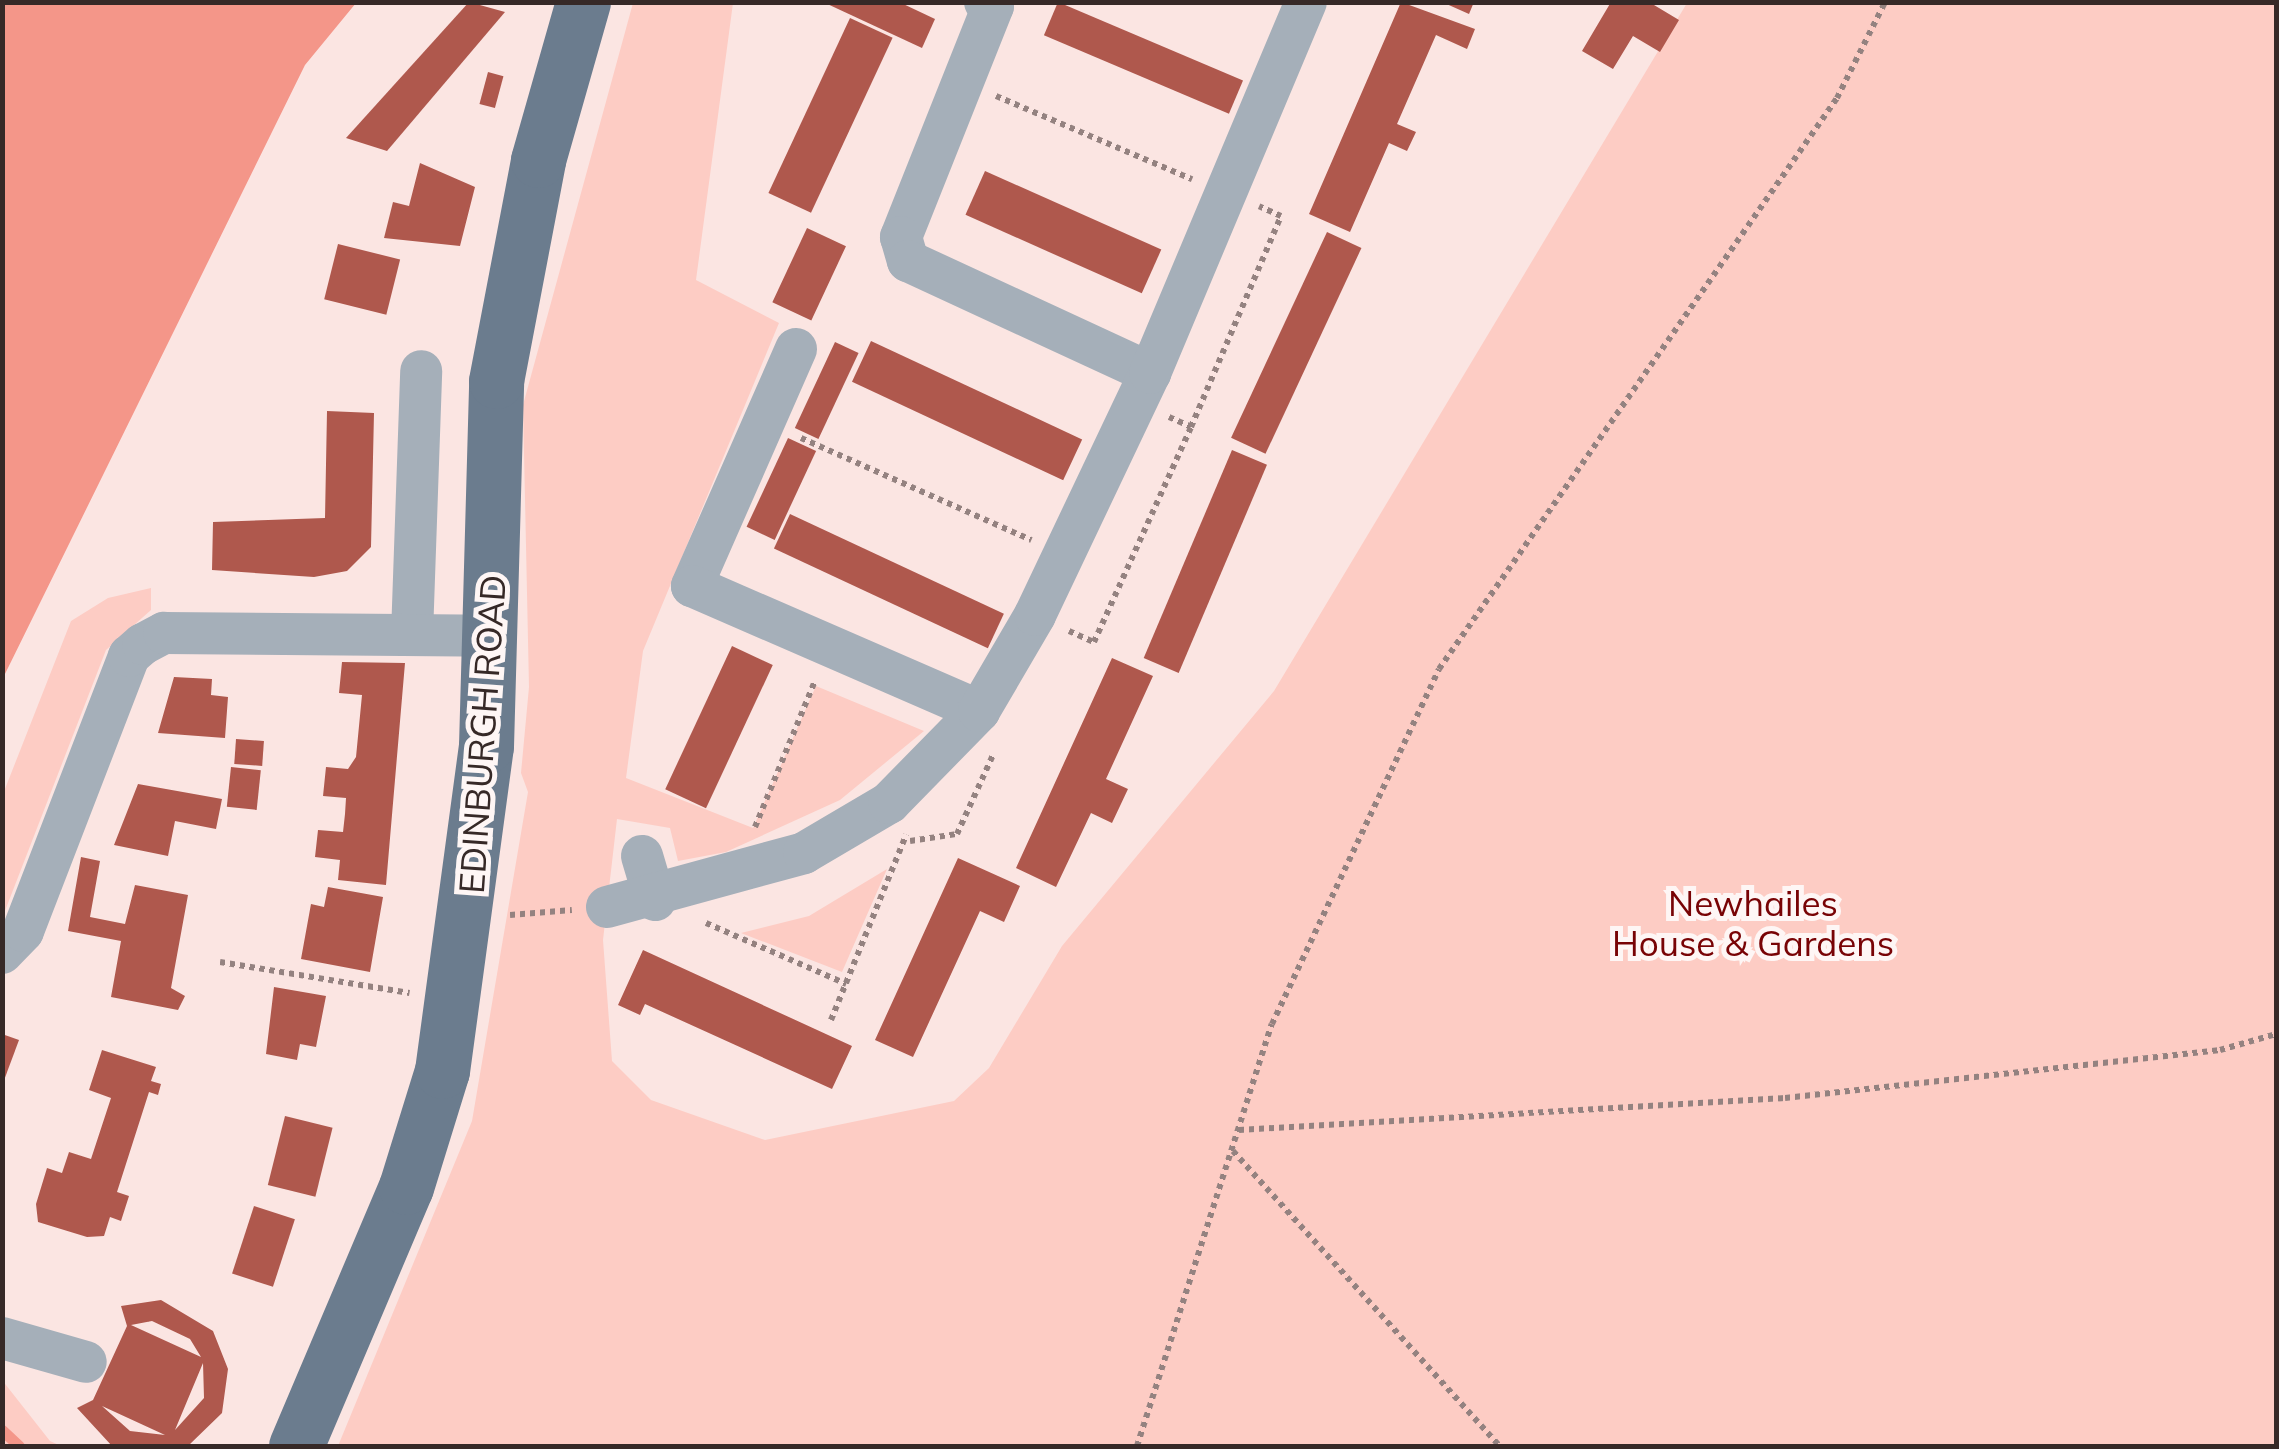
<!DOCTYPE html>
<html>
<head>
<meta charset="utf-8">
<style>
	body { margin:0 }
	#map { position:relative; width:2279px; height:1449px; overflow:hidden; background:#fbe5e2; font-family:Mulish,sans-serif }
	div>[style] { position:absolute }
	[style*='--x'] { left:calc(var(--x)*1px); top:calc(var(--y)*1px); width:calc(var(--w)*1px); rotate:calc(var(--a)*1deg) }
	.green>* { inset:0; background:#fdccc4 }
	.water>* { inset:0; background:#f49689 }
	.stream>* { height:11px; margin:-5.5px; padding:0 5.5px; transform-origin:5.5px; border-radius:5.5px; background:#f49689 }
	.building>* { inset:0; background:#af584d; transform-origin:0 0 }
	.path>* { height:6px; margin-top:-3px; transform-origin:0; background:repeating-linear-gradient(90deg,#948280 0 5px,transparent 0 10px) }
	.minor>* { height:42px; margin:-21px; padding:0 21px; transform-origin:21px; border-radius:21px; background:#a5afb9 }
	.major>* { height:55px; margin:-27.5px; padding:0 27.5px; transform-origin:27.5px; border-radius:27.5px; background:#6b7c8e }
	span { translate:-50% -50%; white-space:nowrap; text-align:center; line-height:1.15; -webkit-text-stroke:10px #fef6f5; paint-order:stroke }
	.street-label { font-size:35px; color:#362927 }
	.park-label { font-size:35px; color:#780305 }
	.frame { position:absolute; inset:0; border:5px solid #362927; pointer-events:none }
</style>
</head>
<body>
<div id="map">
	<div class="green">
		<i style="clip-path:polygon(633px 3px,733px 3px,696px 280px,779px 323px,643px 651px,626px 778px,753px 828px,816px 686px,924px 731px,840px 800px,726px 852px,678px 861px,670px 828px,617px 819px,603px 940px,612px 1061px,651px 1100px,765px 1140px,954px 1101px,989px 1068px,1062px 946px,1274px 691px,1687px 3px,2276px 3px,2276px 1446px,338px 1446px,472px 1121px,528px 792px,521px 773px,529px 687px,523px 405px)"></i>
		<i style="clip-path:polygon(151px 588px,151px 610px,106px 650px,3px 916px,3px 794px,71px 621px,108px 598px)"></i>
		<i style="clip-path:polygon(887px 869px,842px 972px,741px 933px,809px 916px)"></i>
		<i style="clip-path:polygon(2px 1380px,50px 1441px,61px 1446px,3px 1446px)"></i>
	</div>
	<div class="water">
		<i style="clip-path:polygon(3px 2px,356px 3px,305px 65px,3px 678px)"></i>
	</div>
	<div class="stream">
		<i style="--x:2;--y:1430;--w:23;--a:43"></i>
	</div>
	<div class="building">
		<i style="clip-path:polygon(469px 2px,505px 12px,387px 151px,346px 138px)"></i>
		<i style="clip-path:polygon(823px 2px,899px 2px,935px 19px,922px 48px)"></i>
		<i style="left:1058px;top:2px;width:201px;height:36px;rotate:23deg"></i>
		<i style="clip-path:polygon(1401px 2px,1475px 29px,1467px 49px,1436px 35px,1397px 124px,1416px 132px,1407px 151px,1389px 143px,1350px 232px,1309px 214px)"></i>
		<i style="clip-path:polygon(1442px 2px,1474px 2px,1469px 14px)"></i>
		<i style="clip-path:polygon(1611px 2px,1649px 2px,1679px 20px,1660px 52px,1633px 36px,1613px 69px,1582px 51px)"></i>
		<i style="left:850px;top:18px;width:47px;height:193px;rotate:25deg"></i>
		<i style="left:488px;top:72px;width:16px;height:33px;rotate:15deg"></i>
		<i style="clip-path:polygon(420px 163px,475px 187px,460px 246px,384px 238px,393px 202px,409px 206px)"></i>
		<i style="left:985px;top:171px;width:193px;height:48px;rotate:24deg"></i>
		<i style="left:807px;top:228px;width:43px;height:82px;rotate:25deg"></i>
		<i style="left:1327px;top:232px;width:38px;height:227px;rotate:25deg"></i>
		<i style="left:338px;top:244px;width:64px;height:57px;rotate:14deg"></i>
		<i style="left:871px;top:341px;width:233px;height:45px;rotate:25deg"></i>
		<i style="left:835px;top:342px;width:26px;height:95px;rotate:25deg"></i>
		<i style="clip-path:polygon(327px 411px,374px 413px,371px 547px,347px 571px,314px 577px,212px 570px,213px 522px,325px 518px)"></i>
		<i style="left:788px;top:438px;width:31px;height:98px;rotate:25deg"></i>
		<i style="left:1232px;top:450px;width:38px;height:226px;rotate:23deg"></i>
		<i style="left:790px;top:514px;width:236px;height:38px;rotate:25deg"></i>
		<i style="left:732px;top:646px;width:45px;height:158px;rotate:25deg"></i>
		<i style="clip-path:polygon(1112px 658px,1153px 676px,1106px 779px,1128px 789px,1112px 823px,1091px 813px,1056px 887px,1016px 868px)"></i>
		<i style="clip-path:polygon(342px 662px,405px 663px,386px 885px,338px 880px,340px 860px,315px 857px,318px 830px,343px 832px,345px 814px,346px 798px,323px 796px,326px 767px,348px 769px,356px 757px,362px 695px,339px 693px)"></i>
		<i style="clip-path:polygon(174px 677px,212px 679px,211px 695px,228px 697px,225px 738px,158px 733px)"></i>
		<i style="left:236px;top:739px;width:28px;height:25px;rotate:4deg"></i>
		<i style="left:231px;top:767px;width:30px;height:40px;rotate:6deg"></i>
		<i style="clip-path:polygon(138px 784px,222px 799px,216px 829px,175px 821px,168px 856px,114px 845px)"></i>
		<i style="clip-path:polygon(81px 857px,100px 861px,90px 917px,125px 924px,135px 885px,188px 895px,171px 988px,185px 996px,178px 1010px,111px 997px,121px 941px,68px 931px)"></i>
		<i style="clip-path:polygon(958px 858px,1020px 886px,1004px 922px,980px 911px,913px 1057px,875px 1040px)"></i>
		<i style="clip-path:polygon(328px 887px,383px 897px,370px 972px,301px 959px,311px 904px,324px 907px)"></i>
		<i style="clip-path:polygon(643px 950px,852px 1046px,832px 1089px,645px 1004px,640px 1015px,618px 1005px)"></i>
		<i style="clip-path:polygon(274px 987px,326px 996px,316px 1047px,300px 1044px,297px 1060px,266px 1054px)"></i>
		<i style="clip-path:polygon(2px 1034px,19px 1040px,3px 1083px,2px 1082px)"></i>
		<i style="clip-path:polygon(102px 1050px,156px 1067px,151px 1081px,161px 1084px,158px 1095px,149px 1092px,117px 1192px,129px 1196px,121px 1221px,110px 1217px,104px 1236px,87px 1237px,38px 1222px,36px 1204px,47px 1168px,62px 1173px,69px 1152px,91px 1159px,111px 1098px,89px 1090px)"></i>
		<i style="left:285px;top:1116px;width:49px;height:71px;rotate:14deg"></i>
		<i style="left:254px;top:1206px;width:43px;height:71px;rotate:18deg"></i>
		<i style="clip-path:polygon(evenodd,161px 1300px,213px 1331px,228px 1369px,222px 1413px,188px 1446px,112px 1446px,77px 1408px,93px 1400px,127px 1326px,121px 1306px,161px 1300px,152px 1321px,190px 1339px,201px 1357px,131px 1325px,152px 1321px,161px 1300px,203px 1363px,204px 1398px,175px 1430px,203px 1363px,161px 1300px,102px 1406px,165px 1435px,130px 1431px,102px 1406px)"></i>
	</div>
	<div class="path">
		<i style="--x:996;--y:96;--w:213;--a:23"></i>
		<i style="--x:1169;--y:417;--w:24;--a:24"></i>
		<i style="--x:801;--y:438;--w:252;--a:23.9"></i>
		<i style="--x:1069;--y:631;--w:27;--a:24"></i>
		<i style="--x:1094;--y:642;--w:236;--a:-65.7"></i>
		<i style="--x:1191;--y:427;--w:229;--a:-66.9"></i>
		<i style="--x:1281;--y:216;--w:24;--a:-156"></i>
		<i style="--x:755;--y:827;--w:158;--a:-67.7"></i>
		<i style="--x:910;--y:841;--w:48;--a:-8.5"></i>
		<i style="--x:957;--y:834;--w:87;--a:-65.5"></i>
		<i style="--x:510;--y:915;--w:62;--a:-4.6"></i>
		<i style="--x:706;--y:923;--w:153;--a:23.5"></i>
		<i style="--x:220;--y:962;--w:192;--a:9.3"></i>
		<i style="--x:831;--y:1020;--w:200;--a:-67.9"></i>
		<i style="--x:1239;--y:1130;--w:547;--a:-3.35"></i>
		<i style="--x:1785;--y:1098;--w:438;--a:-6.3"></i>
		<i style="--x:2220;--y:1050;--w:58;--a:-15.9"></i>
		<i style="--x:1233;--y:1151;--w:398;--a:47.9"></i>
		<i style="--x:1137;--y:1446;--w:443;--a:-72.3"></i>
		<i style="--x:1272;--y:1024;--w:392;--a:-64.8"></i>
		<i style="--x:1439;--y:669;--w:696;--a:-55.12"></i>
		<i style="--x:1837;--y:98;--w:107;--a:-63.4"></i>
	</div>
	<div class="minor">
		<i style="--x:985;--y:2;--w:9;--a:27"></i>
		<i style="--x:993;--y:6;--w:249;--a:111.7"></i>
		<i style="--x:901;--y:237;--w:25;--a:74"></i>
		<i style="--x:908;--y:261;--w:267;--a:24.8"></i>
		<i style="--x:796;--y:349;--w:259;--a:113.7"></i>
		<i style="--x:692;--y:586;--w:313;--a:23.5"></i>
		<i style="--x:412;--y:635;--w:264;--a:-88"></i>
		<i style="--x:642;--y:856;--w:46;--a:73.5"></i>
		<i style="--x:607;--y:907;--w:204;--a:-15.3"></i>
		<i style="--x:804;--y:853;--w:99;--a:-30.5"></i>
		<i style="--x:889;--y:803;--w:129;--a:-45.6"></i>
		<i style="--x:979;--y:711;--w:111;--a:-59.7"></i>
		<i style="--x:1035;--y:615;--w:268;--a:-64.6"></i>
		<i style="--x:1150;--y:373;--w:402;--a:-67.2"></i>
		<i style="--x:2;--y:953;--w:30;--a:-46"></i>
		<i style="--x:23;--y:931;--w:295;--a:-68.9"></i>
		<i style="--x:129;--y:656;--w:18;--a:-41"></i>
		<i style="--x:143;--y:644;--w:24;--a:-28"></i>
		<i style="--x:164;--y:633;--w:328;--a:0.5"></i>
		<i style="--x:2;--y:1338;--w:87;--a:15.9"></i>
	</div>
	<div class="major">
		<i style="--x:296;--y:1446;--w:281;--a:-67"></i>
		<i style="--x:406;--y:1187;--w:121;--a:-72.8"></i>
		<i style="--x:442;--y:1071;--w:328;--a:-82.3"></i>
		<i style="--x:486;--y:746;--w:365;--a:-88.4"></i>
		<i style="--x:496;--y:381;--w:225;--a:-79.2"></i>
		<i style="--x:538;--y:160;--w:164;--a:-74.1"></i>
	</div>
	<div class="street-label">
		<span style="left:482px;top:734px;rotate:-86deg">EDINBURGH ROAD</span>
	</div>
	<div class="park-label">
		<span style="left:1753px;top:923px">Newhailes<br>House &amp; Gardens</span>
	</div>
	<div class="frame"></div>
</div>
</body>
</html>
